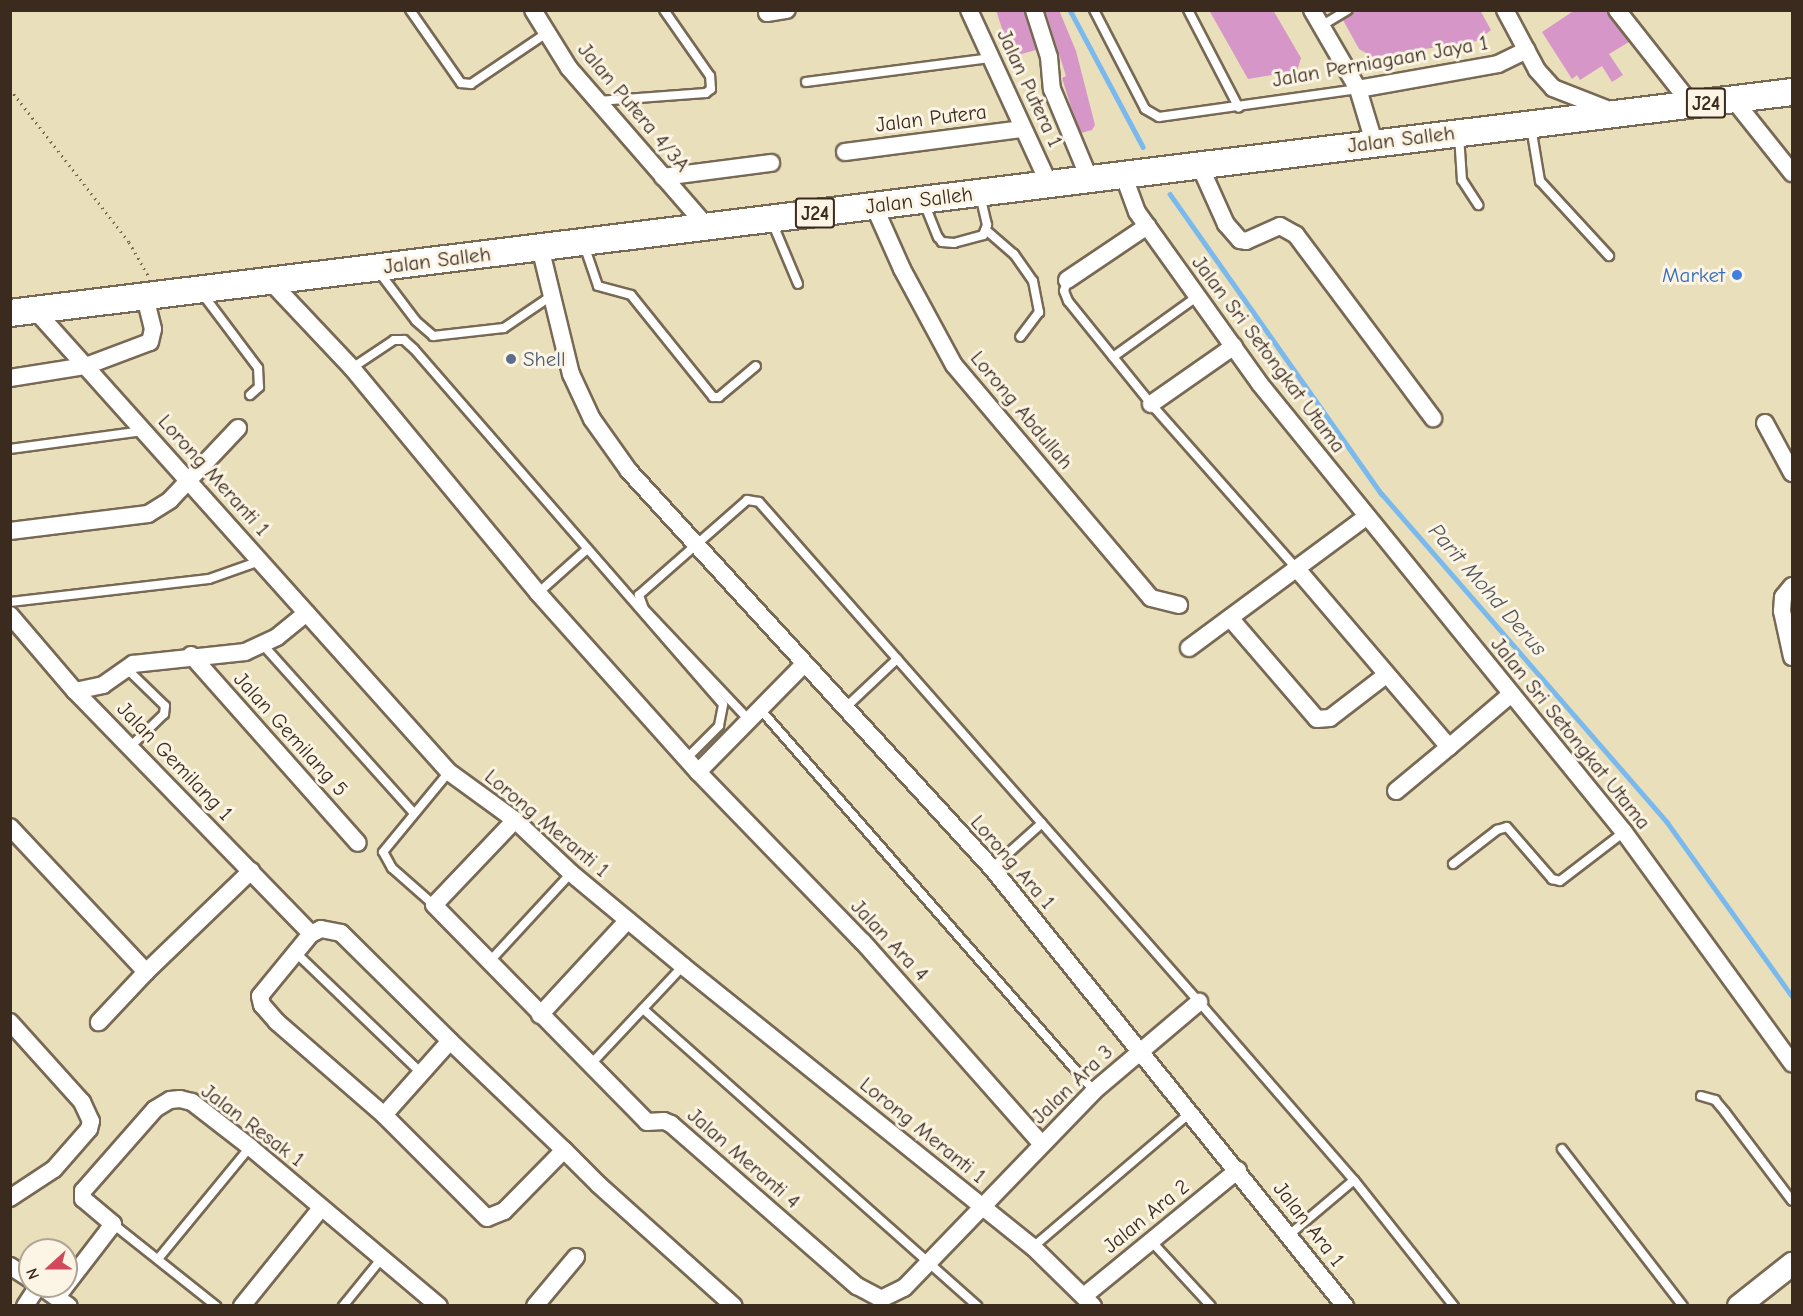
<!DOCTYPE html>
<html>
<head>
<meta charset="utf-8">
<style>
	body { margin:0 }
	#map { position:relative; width:1803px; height:1316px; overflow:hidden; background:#e9dfbb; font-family:"Comic Neue",sans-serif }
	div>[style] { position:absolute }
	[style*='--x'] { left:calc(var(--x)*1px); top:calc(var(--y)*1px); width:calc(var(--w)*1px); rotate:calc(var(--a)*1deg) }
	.stream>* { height:4.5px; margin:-2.25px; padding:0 2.25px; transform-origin:2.25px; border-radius:2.25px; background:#7ab9ed }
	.building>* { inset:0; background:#d697c8 }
	.path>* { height:3px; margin-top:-1.5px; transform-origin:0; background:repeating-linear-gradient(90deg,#786955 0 1.5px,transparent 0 6px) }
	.roads { filter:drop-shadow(2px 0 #786955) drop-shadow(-2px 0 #786955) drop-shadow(0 2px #786955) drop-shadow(0 -2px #786955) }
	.lane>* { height:8px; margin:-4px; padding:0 4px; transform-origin:4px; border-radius:4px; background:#fff }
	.street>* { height:16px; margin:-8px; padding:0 8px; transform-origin:8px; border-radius:8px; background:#fff }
	.secondary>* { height:22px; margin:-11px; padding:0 11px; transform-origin:11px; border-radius:11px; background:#fff }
	.primary>* { height:26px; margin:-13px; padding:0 13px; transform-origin:13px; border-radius:13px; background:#fff }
	.dots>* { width:16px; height:16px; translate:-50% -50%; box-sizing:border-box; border:3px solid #fcf5e5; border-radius:50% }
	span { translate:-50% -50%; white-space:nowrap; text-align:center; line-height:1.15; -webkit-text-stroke:6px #fcf5e5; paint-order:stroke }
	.shield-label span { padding:2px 4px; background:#fcf5e5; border:2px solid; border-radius:4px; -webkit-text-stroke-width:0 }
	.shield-label { font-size:20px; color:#3b2a1e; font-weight:700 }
	.street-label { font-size:21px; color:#3b2a1e }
	.shop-label { font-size:21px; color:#366cbe }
	.right { translate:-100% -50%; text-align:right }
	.service-label { font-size:21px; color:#4e5e75 }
	.left { translate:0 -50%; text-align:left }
	.water-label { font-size:22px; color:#4e555c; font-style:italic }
	.frame { position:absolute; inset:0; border:12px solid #3b2a1e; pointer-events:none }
	.north { position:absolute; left:18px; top:1238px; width:60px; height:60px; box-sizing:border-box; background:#fcf5e5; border:2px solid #afa495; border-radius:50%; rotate:249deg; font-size:16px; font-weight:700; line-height:24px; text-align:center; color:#3b2a1e }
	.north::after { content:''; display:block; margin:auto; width:21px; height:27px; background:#d1495b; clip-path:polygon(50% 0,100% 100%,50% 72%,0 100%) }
</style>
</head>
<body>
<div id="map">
	<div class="stream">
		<i style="--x:1070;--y:10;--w:155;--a:61.9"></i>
		<i style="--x:1170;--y:194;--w:367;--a:54.8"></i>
		<i style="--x:1382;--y:494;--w:435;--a:49"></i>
		<i style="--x:1667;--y:822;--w:214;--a:54.3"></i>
	</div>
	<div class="building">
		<i style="clip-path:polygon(996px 10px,1024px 10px,1036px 50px,1011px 57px)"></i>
		<i style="clip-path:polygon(1045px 10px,1059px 10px,1076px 51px,1095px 125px,1092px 130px,1081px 133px,1071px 107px,1062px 78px,1066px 76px)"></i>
		<i style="clip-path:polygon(1209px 10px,1273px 10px,1301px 58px,1297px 71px,1248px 79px)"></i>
		<i style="clip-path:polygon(1354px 10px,1480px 10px,1491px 30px,1477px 41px,1373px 57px,1359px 49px,1343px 20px)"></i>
		<i style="clip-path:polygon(1575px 10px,1607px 10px,1629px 42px,1609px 54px,1623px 75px,1612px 82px,1602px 66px,1580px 80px,1577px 75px,1572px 79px,1542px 32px)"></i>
	</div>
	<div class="path">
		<i style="--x:10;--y:89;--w:194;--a:52.1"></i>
		<i style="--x:129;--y:242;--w:40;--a:60.3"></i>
	</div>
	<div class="roads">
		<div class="lane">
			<i style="--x:410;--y:10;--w:89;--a:55.1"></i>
			<i style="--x:461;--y:83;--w:10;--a:6"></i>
			<i style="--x:471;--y:84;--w:89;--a:-34"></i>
			<i style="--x:1094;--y:10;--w:111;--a:62.7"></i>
			<i style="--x:1145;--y:109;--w:16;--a:30"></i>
			<i style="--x:1159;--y:117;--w:201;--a:-8"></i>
			<i style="--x:1188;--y:10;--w:110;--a:62.5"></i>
			<i style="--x:1321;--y:26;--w:31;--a:-31"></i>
			<i style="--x:806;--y:82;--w:187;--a:-7.4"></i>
			<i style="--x:598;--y:101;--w:108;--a:-4.2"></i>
			<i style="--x:706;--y:93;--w:6;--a:-39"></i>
			<i style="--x:711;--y:89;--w:13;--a:-94"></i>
			<i style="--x:710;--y:76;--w:80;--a:-124.9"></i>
			<i style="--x:1531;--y:127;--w:55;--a:80.5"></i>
			<i style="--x:1540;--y:181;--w:102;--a:47.4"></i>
			<i style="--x:1459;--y:135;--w:45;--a:86.2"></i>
			<i style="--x:1462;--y:180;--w:30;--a:57"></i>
			<i style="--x:924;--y:203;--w:37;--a:68"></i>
			<i style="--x:938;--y:237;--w:6;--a:51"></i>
			<i style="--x:942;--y:242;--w:12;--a:5"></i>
			<i style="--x:954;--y:243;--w:30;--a:-15"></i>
			<i style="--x:983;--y:235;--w:11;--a:-68"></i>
			<i style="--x:987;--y:225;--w:32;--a:-103"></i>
			<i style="--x:772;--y:222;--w:67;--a:67.2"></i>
			<i style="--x:986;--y:230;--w:37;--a:41"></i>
			<i style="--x:1014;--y:254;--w:33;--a:55"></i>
			<i style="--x:1033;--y:281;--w:32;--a:79"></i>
			<i style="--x:1039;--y:312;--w:31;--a:127"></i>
			<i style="--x:584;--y:245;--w:43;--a:71.1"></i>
			<i style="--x:598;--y:286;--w:34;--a:15"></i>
			<i style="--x:631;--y:295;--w:131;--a:51.2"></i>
			<i style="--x:713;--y:397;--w:6;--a:0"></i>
			<i style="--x:719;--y:397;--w:48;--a:-40"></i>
			<i style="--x:379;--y:272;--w:61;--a:52.9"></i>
			<i style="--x:416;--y:321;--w:23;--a:41"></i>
			<i style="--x:433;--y:336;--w:71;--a:-6.4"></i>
			<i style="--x:504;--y:328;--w:57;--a:-34.2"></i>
			<i style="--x:1067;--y:280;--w:11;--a:105"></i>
			<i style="--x:1064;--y:291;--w:11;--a:68"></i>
			<i style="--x:1068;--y:301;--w:132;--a:51.1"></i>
			<i style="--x:1151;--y:404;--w:220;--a:48.5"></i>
			<i style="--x:201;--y:292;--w:95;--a:53.1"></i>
			<i style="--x:258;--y:368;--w:19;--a:87"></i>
			<i style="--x:259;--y:387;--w:12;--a:138"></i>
			<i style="--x:1113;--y:357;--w:105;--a:-35.7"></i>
			<i style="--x:352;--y:368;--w:50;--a:-33.7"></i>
			<i style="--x:394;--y:340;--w:10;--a:0"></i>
			<i style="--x:404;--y:340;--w:13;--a:42"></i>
			<i style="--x:414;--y:349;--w:471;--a:49"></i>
			<i style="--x:723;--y:705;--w:21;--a:101"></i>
			<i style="--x:719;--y:726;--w:47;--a:135"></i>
			<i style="--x:10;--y:449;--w:134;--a:-7.7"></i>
			<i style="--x:538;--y:593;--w:63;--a:-41.8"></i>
			<i style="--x:10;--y:602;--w:200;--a:-6.6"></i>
			<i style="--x:209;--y:579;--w:54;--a:-19.4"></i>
			<i style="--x:263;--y:645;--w:226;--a:48.1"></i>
			<i style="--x:126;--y:668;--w:54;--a:44.3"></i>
			<i style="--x:165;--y:706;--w:8;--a:97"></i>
			<i style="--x:164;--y:714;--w:47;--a:135.9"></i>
			<i style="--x:760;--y:709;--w:507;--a:48.84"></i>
			<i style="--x:844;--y:709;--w:73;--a:-43.3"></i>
			<i style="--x:749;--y:720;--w:153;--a:-133.4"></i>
			<i style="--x:644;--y:609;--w:15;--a:-110"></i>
			<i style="--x:639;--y:595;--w:144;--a:-41.3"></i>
			<i style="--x:747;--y:500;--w:12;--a:9"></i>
			<i style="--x:759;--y:502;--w:666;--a:48.65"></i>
			<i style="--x:1199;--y:1002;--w:236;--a:49"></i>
			<i style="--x:1354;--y:1180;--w:161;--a:51.6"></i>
			<i style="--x:1453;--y:864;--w:56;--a:-37.7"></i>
			<i style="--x:1497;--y:830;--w:10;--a:-17"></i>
			<i style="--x:1507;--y:827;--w:69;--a:49.1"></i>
			<i style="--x:1552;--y:879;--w:8;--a:14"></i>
			<i style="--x:1560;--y:881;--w:81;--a:-37.4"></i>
			<i style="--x:992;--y:868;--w:67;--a:-42"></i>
			<i style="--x:434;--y:905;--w:56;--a:-138.6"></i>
			<i style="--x:392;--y:868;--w:18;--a:-119"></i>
			<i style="--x:383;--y:852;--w:104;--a:-50.5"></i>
			<i style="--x:296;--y:953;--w:173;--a:43.8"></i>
			<i style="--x:489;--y:962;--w:121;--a:-47.3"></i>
			<i style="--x:643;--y:1009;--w:447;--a:41.6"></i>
			<i style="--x:590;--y:1065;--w:136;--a:-46.8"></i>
			<i style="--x:1701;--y:1096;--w:15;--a:16"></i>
			<i style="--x:1715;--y:1100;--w:16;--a:50"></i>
			<i style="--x:1725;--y:1112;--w:111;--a:53"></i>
			<i style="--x:1562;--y:1149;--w:198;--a:52.4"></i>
			<i style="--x:113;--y:1224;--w:132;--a:38.5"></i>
			<i style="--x:1289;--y:1235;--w:85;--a:-40.2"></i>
			<i style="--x:1151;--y:1241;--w:88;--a:47.3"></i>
			<i style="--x:1033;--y:1247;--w:206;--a:-40.5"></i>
			<i style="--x:158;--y:1259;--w:145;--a:-50.6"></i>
			<i style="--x:343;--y:1306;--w:62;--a:-50.9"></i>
		</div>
		<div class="street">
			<i style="--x:533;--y:10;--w:68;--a:58.2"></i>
			<i style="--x:569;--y:68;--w:211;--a:49"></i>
			<i style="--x:969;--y:10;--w:192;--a:65.3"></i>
			<i style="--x:1034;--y:10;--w:49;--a:72.3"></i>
			<i style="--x:1049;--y:57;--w:32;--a:85"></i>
			<i style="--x:1052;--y:89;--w:96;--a:67.4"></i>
			<i style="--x:1312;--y:10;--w:91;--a:59.8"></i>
			<i style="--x:1358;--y:89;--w:55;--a:73.2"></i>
			<i style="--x:1505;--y:10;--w:68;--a:61.9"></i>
			<i style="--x:1537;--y:70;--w:24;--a:48"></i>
			<i style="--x:1553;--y:88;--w:63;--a:21.3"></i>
			<i style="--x:1617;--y:10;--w:120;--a:51.8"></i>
			<i style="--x:767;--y:13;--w:20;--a:-9"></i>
			<i style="--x:1358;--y:89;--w:142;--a:-10.1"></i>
			<i style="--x:1498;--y:64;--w:32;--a:-26"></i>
			<i style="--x:1733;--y:99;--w:95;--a:51.4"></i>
			<i style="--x:845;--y:152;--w:179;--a:-7.4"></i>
			<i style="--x:1199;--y:164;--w:66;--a:65.8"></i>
			<i style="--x:1226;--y:224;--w:21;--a:49"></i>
			<i style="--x:1240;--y:240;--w:6;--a:9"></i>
			<i style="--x:1246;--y:241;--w:37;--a:-24"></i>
			<i style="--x:1280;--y:226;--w:18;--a:29"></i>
			<i style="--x:1296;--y:235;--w:229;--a:53.2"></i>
			<i style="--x:1123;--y:174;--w:40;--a:69.8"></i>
			<i style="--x:1137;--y:212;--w:211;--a:54.4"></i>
			<i style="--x:1260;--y:384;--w:577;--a:50.91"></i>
			<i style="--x:1624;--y:832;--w:286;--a:54"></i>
			<i style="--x:663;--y:177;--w:109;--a:-7.4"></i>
			<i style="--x:874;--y:206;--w:69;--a:66"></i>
			<i style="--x:902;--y:269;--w:109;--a:61.6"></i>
			<i style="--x:954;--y:365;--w:305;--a:49.8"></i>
			<i style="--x:1151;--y:598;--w:29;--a:14"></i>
			<i style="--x:540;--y:247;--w:131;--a:76.3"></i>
			<i style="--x:571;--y:374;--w:50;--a:65"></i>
			<i style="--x:592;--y:419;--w:64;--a:54.6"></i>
			<i style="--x:629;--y:471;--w:538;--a:47.56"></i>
			<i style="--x:992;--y:868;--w:563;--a:51.13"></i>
			<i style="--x:1067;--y:280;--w:97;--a:-34"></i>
			<i style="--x:270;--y:281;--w:120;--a:46.7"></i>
			<i style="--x:352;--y:368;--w:292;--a:50.4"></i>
			<i style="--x:538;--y:593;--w:240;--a:48.2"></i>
			<i style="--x:698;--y:772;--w:237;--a:45.9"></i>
			<i style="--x:863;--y:942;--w:270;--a:48.5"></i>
			<i style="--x:35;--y:310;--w:620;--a:48.14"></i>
			<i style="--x:449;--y:772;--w:82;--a:36"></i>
			<i style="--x:515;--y:820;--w:77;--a:43.4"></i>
			<i style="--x:571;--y:873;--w:146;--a:39.7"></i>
			<i style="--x:683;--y:966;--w:449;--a:38.8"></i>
			<i style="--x:1033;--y:1247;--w:84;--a:44.5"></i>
			<i style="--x:10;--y:378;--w:77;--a:-9"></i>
			<i style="--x:86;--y:366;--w:68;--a:-20.6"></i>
			<i style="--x:150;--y:342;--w:13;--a:-77"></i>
			<i style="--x:153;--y:329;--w:34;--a:-104"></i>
			<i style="--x:1151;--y:404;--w:101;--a:-34.9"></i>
			<i style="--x:1765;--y:423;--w:57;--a:61.6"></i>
			<i style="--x:10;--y:531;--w:139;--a:-7"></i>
			<i style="--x:148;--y:514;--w:26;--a:-32"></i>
			<i style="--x:170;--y:500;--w:99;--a:-46.6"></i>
			<i style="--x:1297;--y:569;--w:234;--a:49.5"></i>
			<i style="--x:1449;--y:747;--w:80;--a:-40.4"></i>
			<i style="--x:1792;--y:586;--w:14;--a:129"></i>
			<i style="--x:1783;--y:597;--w:14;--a:94"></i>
			<i style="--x:1782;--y:611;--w:47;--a:77.7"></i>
			<i style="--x:10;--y:615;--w:100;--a:49.5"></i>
			<i style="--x:75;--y:691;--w:339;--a:45.8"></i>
			<i style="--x:1230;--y:618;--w:133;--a:49.3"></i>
			<i style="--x:1317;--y:719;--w:13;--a:-4"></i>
			<i style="--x:1330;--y:718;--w:71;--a:-37.5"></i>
			<i style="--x:1189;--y:648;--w:220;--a:-36.5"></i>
			<i style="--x:191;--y:655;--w:251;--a:48.4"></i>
			<i style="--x:75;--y:691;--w:29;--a:-12"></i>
			<i style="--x:103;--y:685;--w:37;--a:-35"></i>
			<i style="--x:133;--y:664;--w:113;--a:-6.1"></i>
			<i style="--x:245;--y:652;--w:35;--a:-25"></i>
			<i style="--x:277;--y:637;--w:38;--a:-39"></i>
			<i style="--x:698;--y:772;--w:151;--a:-45.5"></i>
			<i style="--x:1396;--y:791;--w:69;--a:-39.7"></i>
			<i style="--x:515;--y:820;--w:117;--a:133.6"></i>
			<i style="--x:434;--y:905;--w:304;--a:45.5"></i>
			<i style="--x:647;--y:1122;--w:17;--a:-3"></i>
			<i style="--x:664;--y:1121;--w:8;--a:23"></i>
			<i style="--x:671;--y:1124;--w:247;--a:41.1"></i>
			<i style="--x:857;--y:1286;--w:27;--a:28"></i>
			<i style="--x:881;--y:1299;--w:25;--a:-26"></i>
			<i style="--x:904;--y:1288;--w:274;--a:-46"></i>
			<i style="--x:1094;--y:1091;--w:138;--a:-40.3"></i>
			<i style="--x:10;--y:827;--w:199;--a:46.8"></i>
			<i style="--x:146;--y:972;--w:69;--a:133.2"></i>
			<i style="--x:146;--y:972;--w:146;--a:-43.9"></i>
			<i style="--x:540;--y:1015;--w:129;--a:-47.2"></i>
			<i style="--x:10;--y:1022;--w:108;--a:48"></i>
			<i style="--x:82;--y:1102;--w:21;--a:65"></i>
			<i style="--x:91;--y:1121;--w:8;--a:104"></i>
			<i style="--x:89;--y:1129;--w:53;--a:131.2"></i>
			<i style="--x:54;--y:1169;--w:53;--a:146.6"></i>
			<i style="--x:384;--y:1115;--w:99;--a:-48.3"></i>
			<i style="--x:564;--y:1150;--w:86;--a:134.5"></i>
			<i style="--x:504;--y:1211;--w:18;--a:158"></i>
			<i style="--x:487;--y:1218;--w:146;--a:-135"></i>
			<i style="--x:384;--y:1115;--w:142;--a:-139"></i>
			<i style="--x:277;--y:1022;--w:23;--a:-131"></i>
			<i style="--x:262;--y:1005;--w:9;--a:-103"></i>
			<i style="--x:260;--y:996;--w:80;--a:-50.6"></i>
			<i style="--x:311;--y:934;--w:11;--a:-27"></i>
			<i style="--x:321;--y:929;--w:20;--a:11"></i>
			<i style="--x:341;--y:933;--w:153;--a:44.7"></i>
			<i style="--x:450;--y:1041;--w:158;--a:43.7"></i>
			<i style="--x:564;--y:1150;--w:49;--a:45"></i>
			<i style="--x:599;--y:1185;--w:181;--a:41.9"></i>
			<i style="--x:10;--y:1266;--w:24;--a:33"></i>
			<i style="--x:40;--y:1286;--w:35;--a:35"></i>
			<i style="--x:1084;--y:1296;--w:199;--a:-39.3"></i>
			<i style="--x:57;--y:1297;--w:92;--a:-52.5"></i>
			<i style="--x:113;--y:1224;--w:39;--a:-140"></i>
			<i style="--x:83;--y:1199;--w:8;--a:-90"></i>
			<i style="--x:83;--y:1191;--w:109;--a:-48.7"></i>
			<i style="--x:155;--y:1109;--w:17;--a:-31"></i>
			<i style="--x:170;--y:1100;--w:10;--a:-6"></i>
			<i style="--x:180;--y:1099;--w:12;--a:14"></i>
			<i style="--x:192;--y:1102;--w:73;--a:37.8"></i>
			<i style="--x:250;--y:1147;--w:247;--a:40.1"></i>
			<i style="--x:25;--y:1306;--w:24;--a:-57"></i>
			<i style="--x:242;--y:1306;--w:126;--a:-51.1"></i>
			<i style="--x:535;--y:1306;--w:64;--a:-50.1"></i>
		</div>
		<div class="secondary">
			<i style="--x:1739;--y:1306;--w:68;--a:-38.4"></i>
		</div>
		<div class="primary">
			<i style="--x:10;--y:313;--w:1796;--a:-7.07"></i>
		</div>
	</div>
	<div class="dots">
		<i style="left:1737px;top:275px;background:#3f7fe0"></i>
		<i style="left:511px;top:359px;background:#5c6f8a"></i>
	</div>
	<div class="shield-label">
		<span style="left:1706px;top:103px">J24</span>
		<span style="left:815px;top:213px">J24</span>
	</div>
	<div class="street-label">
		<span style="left:1380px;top:61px;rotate:-10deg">Jalan Perniagaan Jaya 1</span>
		<span style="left:1030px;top:88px;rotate:65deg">Jalan Putera 1</span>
		<span style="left:634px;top:107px;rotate:50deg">Jalan Putera 4/3A</span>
		<span style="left:931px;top:118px;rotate:-7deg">Jalan Putera</span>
		<span style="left:1401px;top:139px;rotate:-7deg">Jalan Salleh</span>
		<span style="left:919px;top:200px;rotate:-7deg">Jalan Salleh</span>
		<span style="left:437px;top:260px;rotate:-7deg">Jalan Salleh</span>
		<span style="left:1269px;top:354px;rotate:53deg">Jalan Sri Setongkat Utama</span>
		<span style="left:1022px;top:410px;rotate:50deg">Lorong Abdullah</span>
		<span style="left:214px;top:475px;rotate:48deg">Lorong Meranti 1</span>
		<span style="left:1571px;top:733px;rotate:51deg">Jalan Sri Setongkat Utama</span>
		<span style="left:291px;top:734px;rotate:48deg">Jalan Gemilang 5</span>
		<span style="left:175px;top:761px;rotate:46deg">Jalan Gemilang 1</span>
		<span style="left:547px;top:823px;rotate:40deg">Lorong Meranti 1</span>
		<span style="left:1013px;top:862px;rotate:49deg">Lorong Ara 1</span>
		<span style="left:890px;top:940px;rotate:47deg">Jalan Ara 4</span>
		<span style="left:1072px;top:1084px;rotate:-44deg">Jalan Ara 3</span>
		<span style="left:253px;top:1125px;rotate:37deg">Jalan Resak 1</span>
		<span style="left:923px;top:1130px;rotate:39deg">Lorong Meranti 1</span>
		<span style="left:744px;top:1158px;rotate:41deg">Jalan Meranti 4</span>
		<span style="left:1146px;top:1216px;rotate:-39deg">Jalan Ara 2</span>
		<span style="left:1309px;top:1224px;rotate:52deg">Jalan Ara 1</span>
	</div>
	<div class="shop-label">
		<span class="right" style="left:1725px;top:275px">Market</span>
	</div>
	<div class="service-label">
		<span class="left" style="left:523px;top:359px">Shell</span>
	</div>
	<div class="water-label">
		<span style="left:1487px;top:590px;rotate:49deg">Parit Mohd Derus</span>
	</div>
	<div class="frame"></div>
	<div class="north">N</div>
</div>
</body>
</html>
